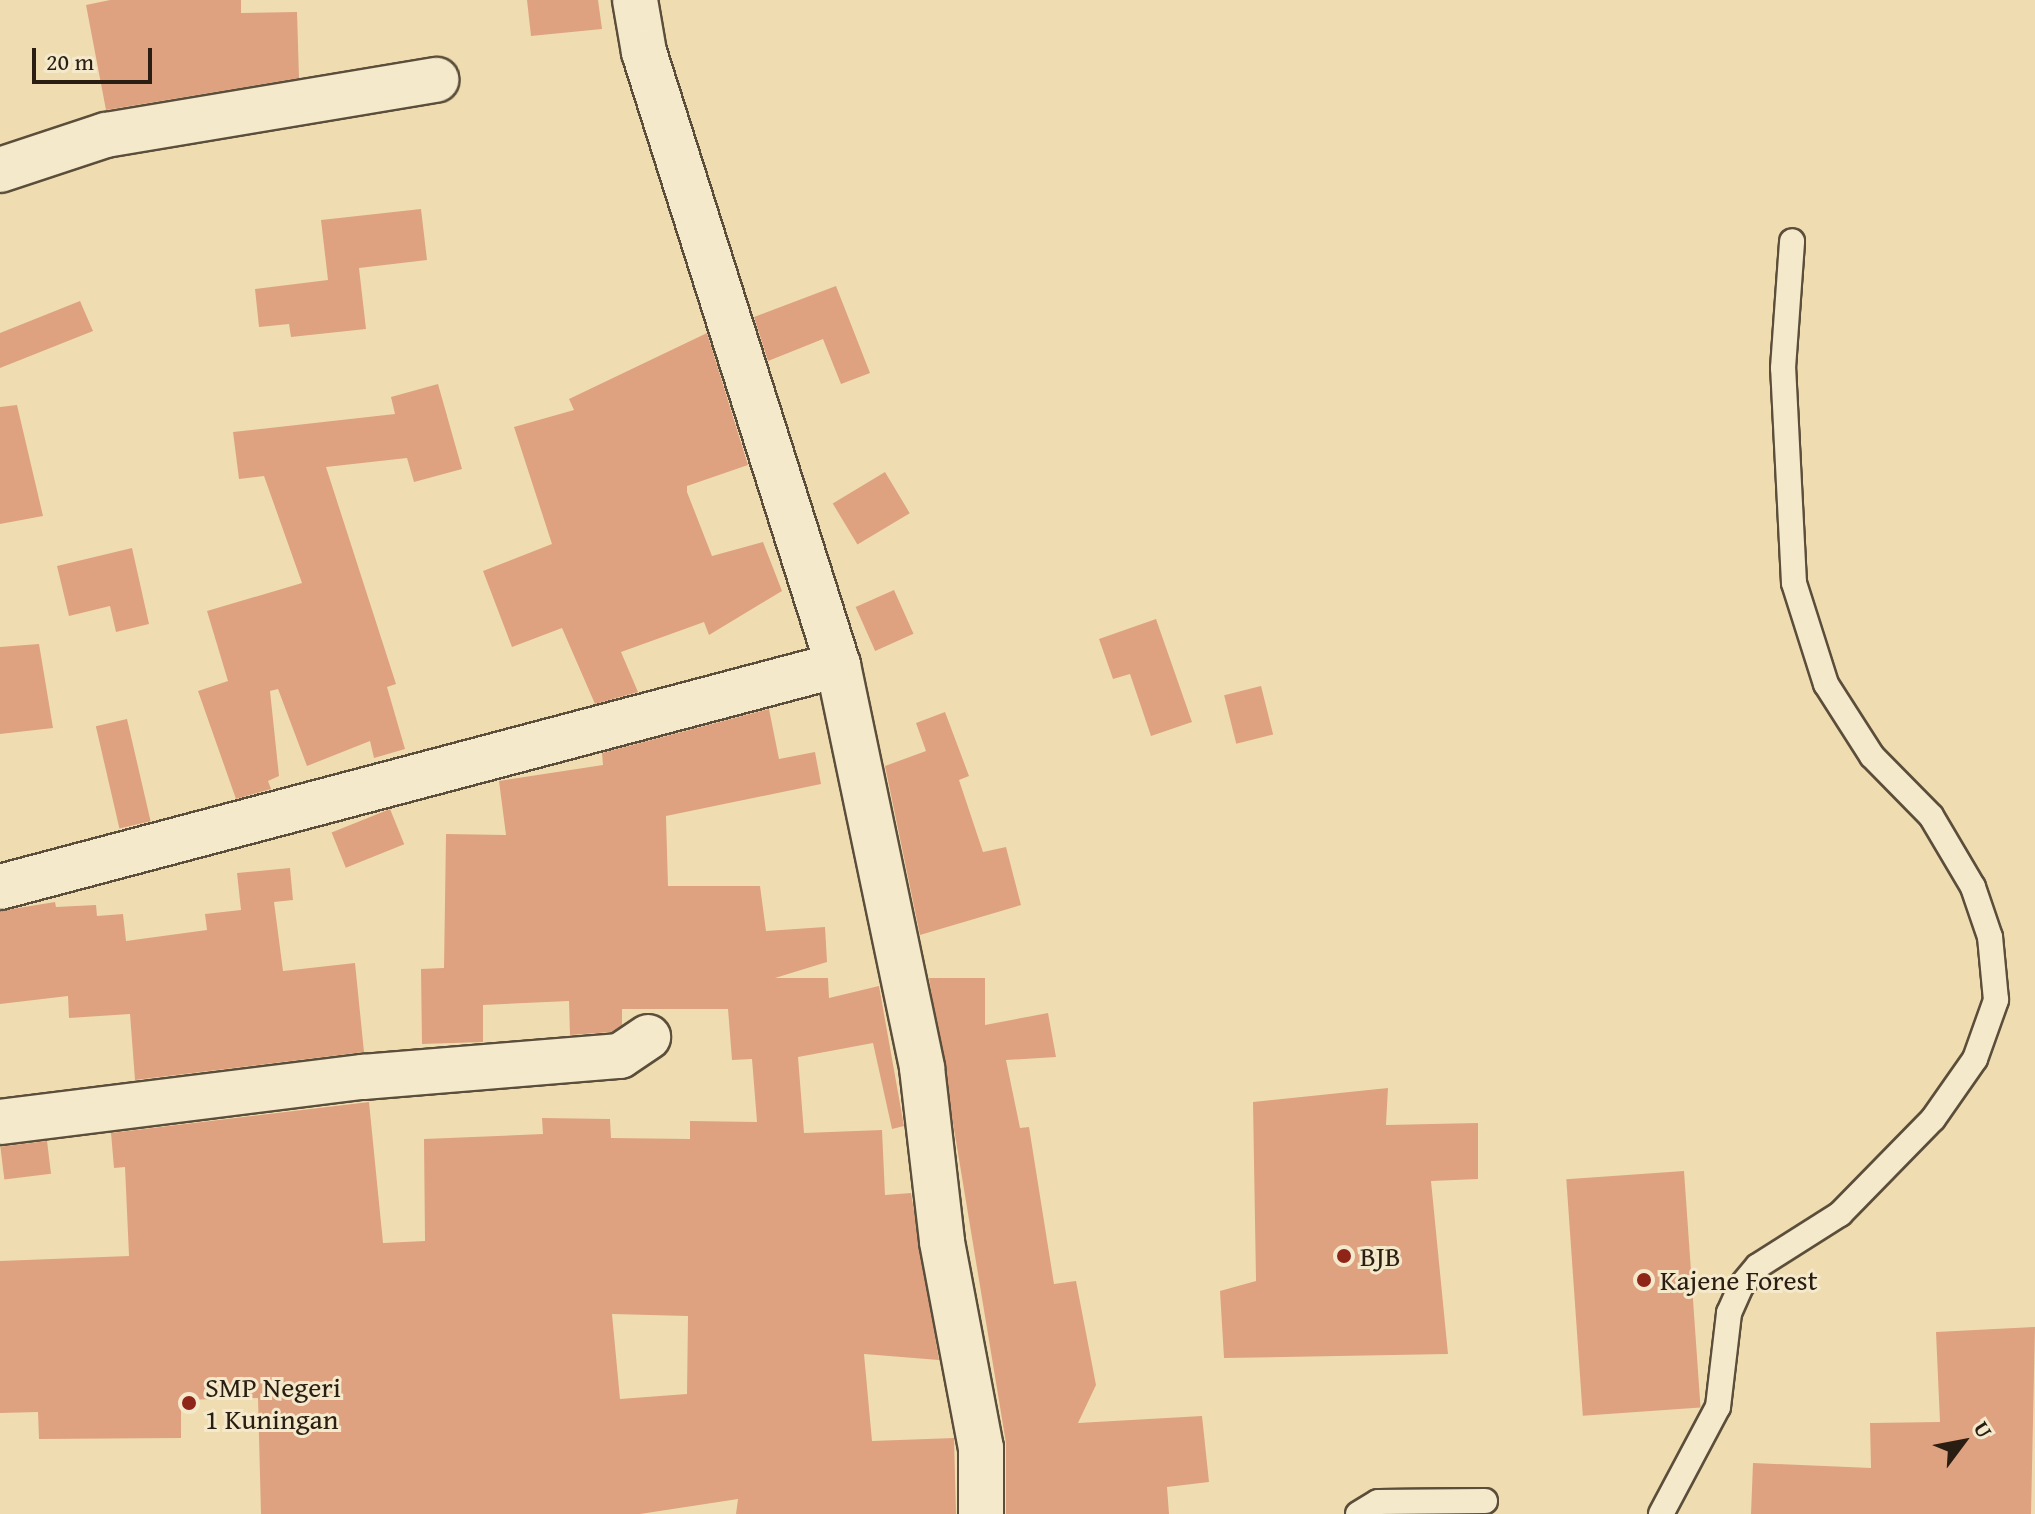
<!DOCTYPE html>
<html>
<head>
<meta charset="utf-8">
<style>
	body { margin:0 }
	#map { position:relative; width:2035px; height:1514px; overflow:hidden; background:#efddb1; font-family:"Gentium Book Plus",serif }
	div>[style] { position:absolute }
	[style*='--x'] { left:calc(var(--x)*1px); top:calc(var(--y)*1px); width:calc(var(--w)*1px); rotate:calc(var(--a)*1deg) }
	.building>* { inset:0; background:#dea280; transform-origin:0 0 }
	.roads { filter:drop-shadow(2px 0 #5b4e3a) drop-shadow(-2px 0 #5b4e3a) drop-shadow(0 2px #5b4e3a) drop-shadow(0 -2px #5b4e3a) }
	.lane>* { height:24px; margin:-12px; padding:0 12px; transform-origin:12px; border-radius:12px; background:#f5e9cc }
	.street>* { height:44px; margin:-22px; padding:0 22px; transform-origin:22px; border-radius:22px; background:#f5e9cc }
	.dots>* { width:22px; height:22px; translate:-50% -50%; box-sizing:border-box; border:4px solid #f5e9cc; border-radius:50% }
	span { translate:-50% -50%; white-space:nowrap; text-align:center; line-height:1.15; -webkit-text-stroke:6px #f5e9cc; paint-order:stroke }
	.poi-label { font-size:28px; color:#2a1e13 }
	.left { translate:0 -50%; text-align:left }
	.north { position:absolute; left:1923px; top:1402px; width:80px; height:80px; -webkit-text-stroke:6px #f5e9cc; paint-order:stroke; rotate:58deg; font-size:22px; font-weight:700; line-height:32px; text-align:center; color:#2a1e13 }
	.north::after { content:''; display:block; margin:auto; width:28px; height:36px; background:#2a1e13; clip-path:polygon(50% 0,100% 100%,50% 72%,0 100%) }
	.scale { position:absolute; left:32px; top:48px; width:120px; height:36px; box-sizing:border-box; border:4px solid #2a1e13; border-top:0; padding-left:10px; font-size:24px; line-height:28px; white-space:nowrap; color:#2a1e13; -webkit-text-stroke:6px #f5e9cc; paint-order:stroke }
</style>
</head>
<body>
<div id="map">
	<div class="building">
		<i style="clip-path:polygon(110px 0,241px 0,241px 13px,297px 12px,299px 78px,106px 110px,86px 5px)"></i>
		<i style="clip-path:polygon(527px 0,598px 0,602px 29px,531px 36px)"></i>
		<i style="clip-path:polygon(421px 209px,427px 260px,359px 268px,366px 329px,291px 337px,289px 324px,259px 327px,255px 289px,328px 280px,321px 220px)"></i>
		<i style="clip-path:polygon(836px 286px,870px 373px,841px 384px,823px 339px,768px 361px,754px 317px)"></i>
		<i style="clip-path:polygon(80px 301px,93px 331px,0 368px,0 333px)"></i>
		<i style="clip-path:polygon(707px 333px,748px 465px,687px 486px,687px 492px,712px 556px,763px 542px,782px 591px,709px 635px,704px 622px,621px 652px,638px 692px,595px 704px,562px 628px,512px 647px,483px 571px,552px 544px,514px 427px,574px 410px,569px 399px)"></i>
		<i style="clip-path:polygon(438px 384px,462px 469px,414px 482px,407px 458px,326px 467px,396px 684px,387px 687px,405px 749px,374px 758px,370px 741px,307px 766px,278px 689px,270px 691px,279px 776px,268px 781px,271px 789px,236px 799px,198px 691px,228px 681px,207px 611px,302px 583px,264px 476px,239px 479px,233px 432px,395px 414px,391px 397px)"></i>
		<i style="clip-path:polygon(17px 405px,43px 516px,0 524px,0 407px)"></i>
		<i style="left:885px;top:472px;width:48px;height:61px;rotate:59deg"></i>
		<i style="clip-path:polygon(132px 548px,149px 624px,116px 632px,110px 606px,69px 616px,57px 566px)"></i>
		<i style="left:894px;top:590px;width:48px;height:42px;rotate:66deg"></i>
		<i style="clip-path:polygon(1156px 619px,1192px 722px,1151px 736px,1130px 674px,1113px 679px,1099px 639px)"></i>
		<i style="clip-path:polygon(39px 644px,53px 728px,0 734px,0 647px)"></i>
		<i style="left:1261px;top:686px;width:50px;height:38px;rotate:76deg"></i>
		<i style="clip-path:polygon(evenodd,769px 709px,779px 759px,815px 752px,821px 784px,666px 816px,668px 886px,760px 886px,766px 931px,825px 927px,827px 962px,775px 978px,828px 978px,829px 998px,879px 986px,904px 1126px,892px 1129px,873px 1043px,798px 1057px,804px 1133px,882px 1130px,885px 1195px,911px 1193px,939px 1360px,864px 1354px,872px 1441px,954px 1438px,956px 1514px,736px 1514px,738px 1499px,640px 1514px,261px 1514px,258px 1398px,181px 1400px,181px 1438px,39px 1439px,38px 1412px,0 1413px,0 1261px,129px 1256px,125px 1167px,114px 1168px,111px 1133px,369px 1102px,383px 1243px,425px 1241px,424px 1139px,543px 1134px,542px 1118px,610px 1119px,611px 1138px,690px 1139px,690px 1121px,757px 1122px,752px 1059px,732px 1060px,728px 1009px,622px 1009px,622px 1025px,611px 1032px,570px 1035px,569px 1001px,483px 1005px,483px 1042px,422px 1044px,421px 969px,444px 968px,446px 834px,506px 835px,499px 781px,603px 765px,602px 753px,769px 709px,612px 1314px,688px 1316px,687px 1394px,620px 1399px,612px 1314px)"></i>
		<i style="clip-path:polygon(945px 712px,969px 776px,959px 780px,983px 852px,1006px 847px,1021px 905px,920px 935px,885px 766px,926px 751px,916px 723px)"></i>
		<i style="left:127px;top:719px;width:105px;height:32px;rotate:77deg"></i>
		<i style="left:390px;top:809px;width:38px;height:63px;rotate:68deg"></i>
		<i style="clip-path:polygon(290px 868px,293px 900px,274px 902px,283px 971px,355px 963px,364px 1052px,135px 1080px,130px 1014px,69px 1018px,68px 996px,0 1004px,0 911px,55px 902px,56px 907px,96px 905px,97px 916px,123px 914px,126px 941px,207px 930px,205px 914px,241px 910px,237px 873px)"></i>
		<i style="clip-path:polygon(929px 978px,985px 978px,985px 1025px,1048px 1013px,1056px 1057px,1006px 1060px,1020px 1128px,1029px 1127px,1054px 1284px,1076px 1281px,1096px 1385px,1078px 1423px,1202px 1416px,1209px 1482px,1167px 1487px,1169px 1514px,1006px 1514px,1006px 1443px)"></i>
		<i style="clip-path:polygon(1388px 1088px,1386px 1125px,1478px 1123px,1478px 1179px,1431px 1181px,1448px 1354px,1224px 1358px,1220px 1291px,1256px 1281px,1253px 1102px)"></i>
		<i style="left:47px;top:1141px;width:33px;height:47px;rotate:83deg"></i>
		<i style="left:1684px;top:1171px;width:237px;height:118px;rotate:86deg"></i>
		<i style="clip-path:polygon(2035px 1327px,2031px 1514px,1751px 1514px,1753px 1463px,1871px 1468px,1870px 1423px,1940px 1422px,1936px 1332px)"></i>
	</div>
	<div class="roads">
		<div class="lane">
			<i style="--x:1358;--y:1514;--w:23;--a:-31"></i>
			<i style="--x:1378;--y:1502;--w:107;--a:-0.5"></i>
			<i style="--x:1661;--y:1514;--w:121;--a:-62"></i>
			<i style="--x:1718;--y:1407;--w:95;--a:-83.3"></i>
			<i style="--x:1729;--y:1313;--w:30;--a:-66"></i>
			<i style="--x:1741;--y:1286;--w:26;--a:-50"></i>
			<i style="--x:1758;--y:1266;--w:97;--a:-32.4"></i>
			<i style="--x:1840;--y:1214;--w:133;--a:-45.6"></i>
			<i style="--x:1933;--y:1119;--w:73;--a:-55"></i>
			<i style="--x:1975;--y:1059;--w:63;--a:-70.4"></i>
			<i style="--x:1996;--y:1000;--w:63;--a:-95.4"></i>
			<i style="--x:1990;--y:937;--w:53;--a:-108.8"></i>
			<i style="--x:1973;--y:887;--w:82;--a:-120.6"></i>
			<i style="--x:1931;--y:816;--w:84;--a:-134.5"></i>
			<i style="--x:1872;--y:756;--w:85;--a:-122.6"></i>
			<i style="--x:1826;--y:684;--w:106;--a:-107.6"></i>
			<i style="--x:1794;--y:583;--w:215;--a:-92.9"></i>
			<i style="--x:1783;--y:368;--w:127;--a:-85.9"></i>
		</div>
		<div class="street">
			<i style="--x:635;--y:0;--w:53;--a:80.2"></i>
			<i style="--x:644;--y:52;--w:643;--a:72.44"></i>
			<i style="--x:838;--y:665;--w:412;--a:78.2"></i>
			<i style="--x:922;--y:1068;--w:175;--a:83.4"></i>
			<i style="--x:942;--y:1242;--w:210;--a:79.3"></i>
			<i style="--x:981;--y:1448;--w:66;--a:90"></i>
			<i style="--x:0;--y:170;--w:112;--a:-18.3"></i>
			<i style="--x:106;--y:135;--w:335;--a:-9.5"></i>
			<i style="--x:0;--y:887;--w:867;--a:-14.84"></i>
			<i style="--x:0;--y:1122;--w:366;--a:-7.1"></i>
			<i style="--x:363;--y:1077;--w:258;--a:-4.7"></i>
			<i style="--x:620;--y:1056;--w:34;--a:-34"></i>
		</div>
	</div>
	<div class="dots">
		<i style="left:1344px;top:1256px;background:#8f2418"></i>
		<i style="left:1644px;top:1280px;background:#8f2418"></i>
		<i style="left:189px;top:1403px;background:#8f2418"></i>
	</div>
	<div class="poi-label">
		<span class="left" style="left:1360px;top:1256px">BJB</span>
		<span class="left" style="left:1660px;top:1280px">Kajene Forest</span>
		<span class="left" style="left:205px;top:1403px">SMP Negeri<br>1 Kuningan</span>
	</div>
	<div class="north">U</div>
	<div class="scale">20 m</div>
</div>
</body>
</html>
